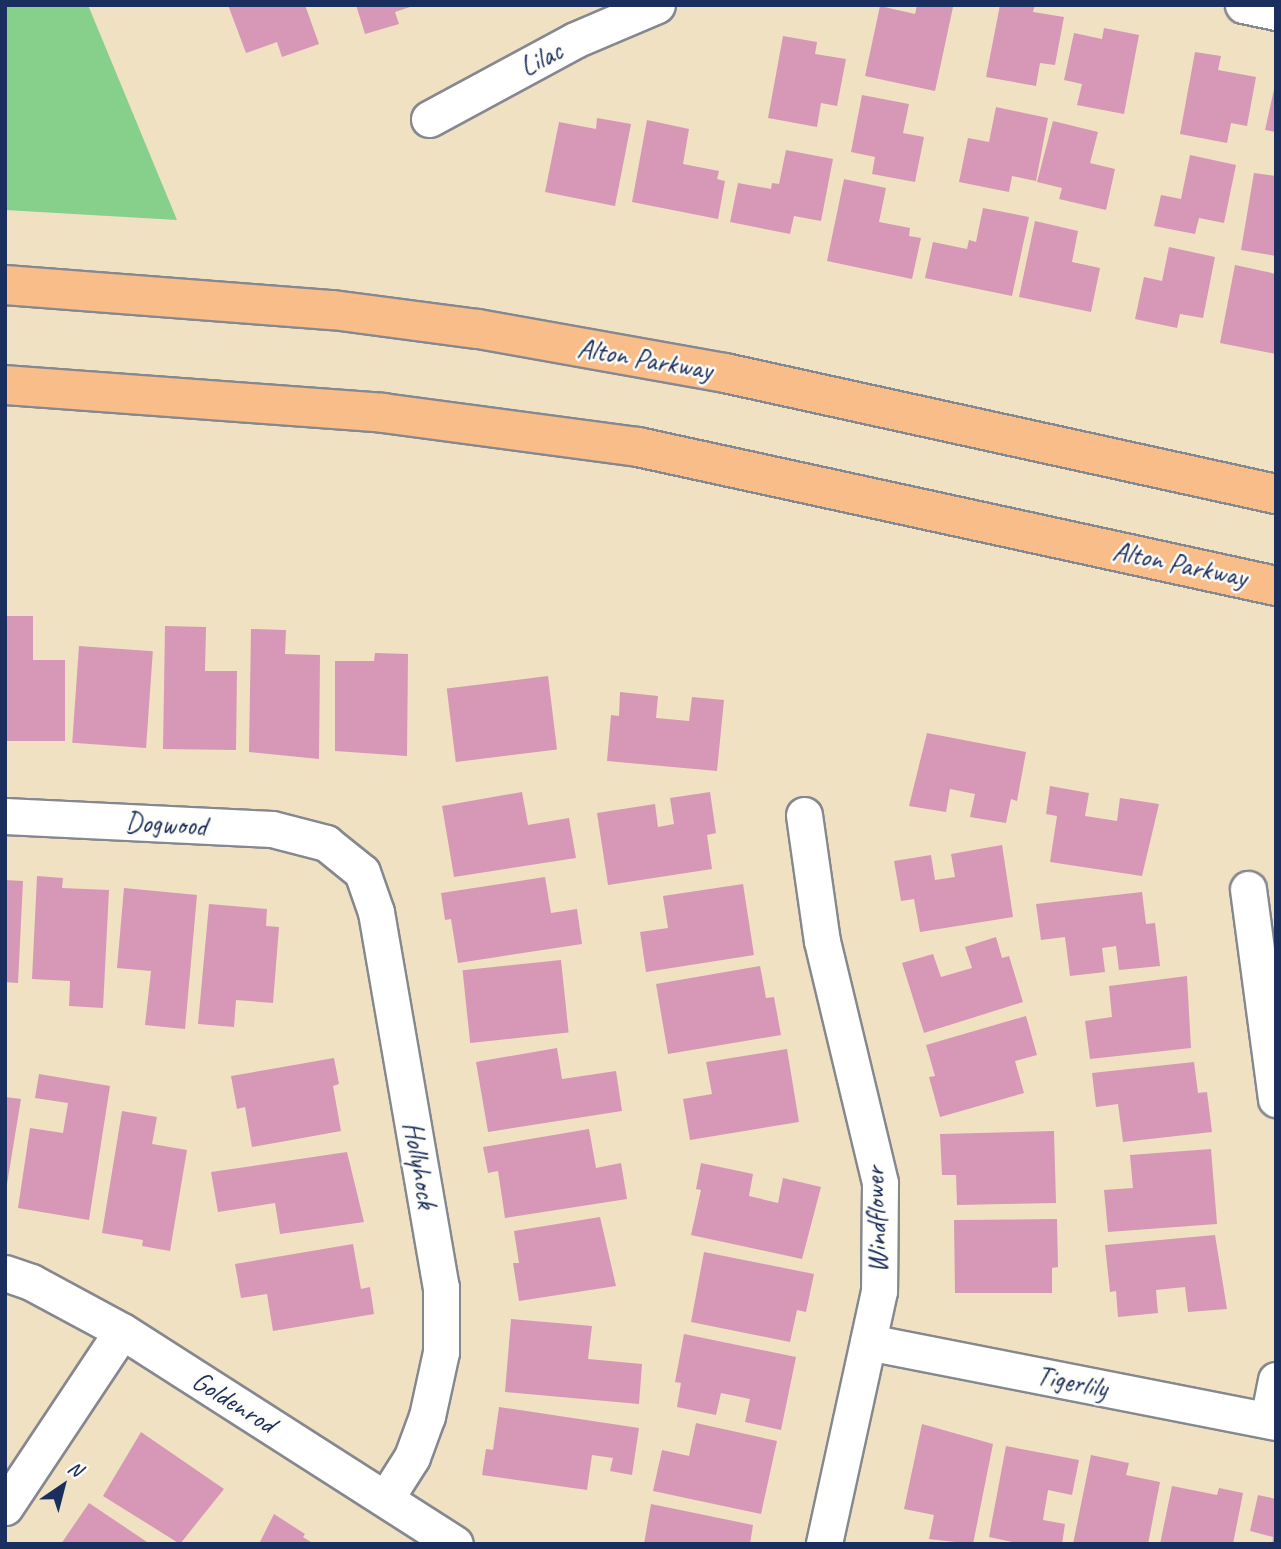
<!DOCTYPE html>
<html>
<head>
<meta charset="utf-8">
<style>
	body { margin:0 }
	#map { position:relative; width:1281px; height:1549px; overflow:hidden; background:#f0e1c3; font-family:Caveat,sans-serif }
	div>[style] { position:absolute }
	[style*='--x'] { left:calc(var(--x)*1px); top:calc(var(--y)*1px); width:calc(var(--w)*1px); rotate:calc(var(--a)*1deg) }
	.green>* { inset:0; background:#86d08c }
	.building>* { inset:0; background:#d698b6; transform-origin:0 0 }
	.roads { filter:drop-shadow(2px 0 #868890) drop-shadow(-2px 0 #868890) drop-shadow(0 2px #868890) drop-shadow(0 -2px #868890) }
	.minor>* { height:35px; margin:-17.5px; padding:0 17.5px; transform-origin:17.5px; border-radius:17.5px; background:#fff }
	.primary>* { height:38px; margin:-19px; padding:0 19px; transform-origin:19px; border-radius:19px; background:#f8bd89 }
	span { translate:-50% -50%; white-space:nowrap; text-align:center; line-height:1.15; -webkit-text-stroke:5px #fdfcf7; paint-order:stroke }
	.street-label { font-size:28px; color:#1b2f5e }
	.frame { position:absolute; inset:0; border:7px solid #1b2f5e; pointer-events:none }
	.north { position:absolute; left:28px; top:1451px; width:70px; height:70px; -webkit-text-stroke:5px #fdfcf7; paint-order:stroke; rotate:35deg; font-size:19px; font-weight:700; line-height:28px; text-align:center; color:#1b2f5e }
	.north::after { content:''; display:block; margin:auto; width:24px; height:32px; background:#1b2f5e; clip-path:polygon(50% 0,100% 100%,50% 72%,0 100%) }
</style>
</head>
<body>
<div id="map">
	<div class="green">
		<i style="clip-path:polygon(5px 5px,88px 5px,177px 220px,5px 210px)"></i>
	</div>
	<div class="building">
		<i style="clip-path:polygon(228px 5px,305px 5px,319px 44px,282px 57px,277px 42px,246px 53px)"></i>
		<i style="clip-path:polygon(356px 5px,413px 5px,413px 6px,395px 12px,399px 24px,365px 34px)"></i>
		<i style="clip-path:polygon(917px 5px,953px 7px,935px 91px,865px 76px,880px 6px,915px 14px)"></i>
		<i style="clip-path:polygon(1000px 5px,1035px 5px,1033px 12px,1064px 17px,1055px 65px,1040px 63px,1036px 86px,986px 77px)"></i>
		<i style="clip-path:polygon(1104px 28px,1139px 35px,1124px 114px,1077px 105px,1082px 84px,1064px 80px,1074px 33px,1102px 39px)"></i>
		<i style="clip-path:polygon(783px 36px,817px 42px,815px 54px,846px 59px,837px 106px,821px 103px,817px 127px,768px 118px)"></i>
		<i style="clip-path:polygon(1195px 52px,1221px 56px,1218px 70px,1256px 77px,1247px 126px,1231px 123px,1227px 143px,1180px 134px)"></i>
		<i style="clip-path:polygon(1275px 85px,1276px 85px,1276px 132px,1265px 130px)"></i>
		<i style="clip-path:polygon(862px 95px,909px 104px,903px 133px,924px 137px,915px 182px,872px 174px,875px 157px,851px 152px)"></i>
		<i style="clip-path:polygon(996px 107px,1048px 118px,1036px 181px,1012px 176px,1009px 192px,959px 182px,968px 138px,989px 142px)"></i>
		<i style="clip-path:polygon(597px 118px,631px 124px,615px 206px,545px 192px,559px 122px,596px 129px)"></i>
		<i style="clip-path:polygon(647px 120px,689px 129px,683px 164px,719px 171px,717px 179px,725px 181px,718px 219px,632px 202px)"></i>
		<i style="clip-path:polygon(1053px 121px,1098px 132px,1090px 163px,1115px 169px,1106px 210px,1059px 199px,1062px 188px,1037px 182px)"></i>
		<i style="clip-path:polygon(786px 150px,833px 159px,821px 221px,794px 216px,790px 234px,730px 222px,738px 183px,771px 189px,772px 183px,779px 184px)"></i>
		<i style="clip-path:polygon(1190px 155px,1236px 165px,1224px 223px,1199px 218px,1195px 234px,1154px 226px,1161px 195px,1181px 199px)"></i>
		<i style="clip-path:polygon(1254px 173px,1276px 176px,1276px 256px,1241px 250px)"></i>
		<i style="clip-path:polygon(844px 179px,886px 188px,879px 222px,910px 228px,909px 236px,921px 238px,912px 279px,827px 261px)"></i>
		<i style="clip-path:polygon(983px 208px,1029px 217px,1012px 296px,925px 278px,933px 242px,967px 249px,969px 240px,976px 242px)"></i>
		<i style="clip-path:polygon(1035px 221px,1078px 231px,1072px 262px,1100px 268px,1091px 312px,1019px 297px)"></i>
		<i style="clip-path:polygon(1169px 247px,1215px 257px,1203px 318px,1180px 314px,1177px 328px,1135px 319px,1144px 277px,1162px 281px)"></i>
		<i style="clip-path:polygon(1235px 265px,1276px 274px,1276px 354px,1220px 343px)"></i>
		<i style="clip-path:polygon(5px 616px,33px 616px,33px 660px,65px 660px,65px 741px,5px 741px)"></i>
		<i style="clip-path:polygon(165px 626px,206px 627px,205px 671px,237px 671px,236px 750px,163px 749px)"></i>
		<i style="clip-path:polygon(251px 629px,286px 630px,285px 654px,320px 655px,319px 759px,249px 752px)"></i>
		<i style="left:79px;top:646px;width:74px;height:97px;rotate:4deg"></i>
		<i style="clip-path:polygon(375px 653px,408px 654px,407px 756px,335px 751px,335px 661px,374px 661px)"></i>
		<i style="left:548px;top:676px;width:74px;height:102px;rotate:83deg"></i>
		<i style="clip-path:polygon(620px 692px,658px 696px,656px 718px,689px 721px,692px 697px,724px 700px,717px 771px,607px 761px,611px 715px,619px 716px)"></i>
		<i style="clip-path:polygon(927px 733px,1026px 752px,1017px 801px,1011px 799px,1006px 823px,970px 817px,975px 794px,950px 789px,946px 812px,909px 806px)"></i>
		<i style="clip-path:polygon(1050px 786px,1089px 793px,1085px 816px,1117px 821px,1120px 798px,1159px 804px,1142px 876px,1050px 862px,1057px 816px,1046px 814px)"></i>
		<i style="clip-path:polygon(522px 792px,528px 825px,569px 818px,576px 858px,454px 877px,442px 806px)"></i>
		<i style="clip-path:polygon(710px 792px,716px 833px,707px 835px,712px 869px,608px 885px,597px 813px,655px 804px,658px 827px,674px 824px,670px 798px)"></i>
		<i style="clip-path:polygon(1002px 845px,1013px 917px,920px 932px,914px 899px,901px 901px,894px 861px,931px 855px,935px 880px,955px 877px,951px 854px)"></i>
		<i style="clip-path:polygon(37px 876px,63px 878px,62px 888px,109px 890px,103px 1008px,69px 1006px,70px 981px,32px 979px)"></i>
		<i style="clip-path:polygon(545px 877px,551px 913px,577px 909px,582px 944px,458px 963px,451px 919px,445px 920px,441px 893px)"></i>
		<i style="clip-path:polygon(5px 880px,23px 881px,18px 983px,5px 982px)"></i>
		<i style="clip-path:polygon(743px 884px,754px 955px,646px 972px,640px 932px,668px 928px,663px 896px)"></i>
		<i style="clip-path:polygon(124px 888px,197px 895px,185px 1029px,145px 1025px,151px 971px,117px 968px)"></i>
		<i style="clip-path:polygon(1142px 892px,1146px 924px,1155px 923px,1160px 966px,1119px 970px,1116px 946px,1102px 948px,1105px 972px,1070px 976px,1065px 937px,1041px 940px,1036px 904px)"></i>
		<i style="clip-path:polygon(209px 904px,267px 909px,266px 926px,279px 927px,273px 1003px,236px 1000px,234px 1027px,198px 1024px)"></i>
		<i style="clip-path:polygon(996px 937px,1002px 958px,1009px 956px,1023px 1002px,924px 1033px,902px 963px,933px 954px,941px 977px,972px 968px,965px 947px)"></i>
		<i style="left:561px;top:960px;width:73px;height:99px;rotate:84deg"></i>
		<i style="clip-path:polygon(760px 966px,766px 998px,774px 997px,781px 1035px,668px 1054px,656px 984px)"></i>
		<i style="clip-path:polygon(1187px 976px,1191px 1048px,1090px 1059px,1085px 1021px,1112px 1017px,1109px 986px)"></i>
		<i style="clip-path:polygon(1026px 1016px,1037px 1055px,1015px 1061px,1024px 1093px,940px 1117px,929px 1077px,935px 1076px,926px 1045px)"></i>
		<i style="clip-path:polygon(557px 1048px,562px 1079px,616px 1071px,622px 1111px,488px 1132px,476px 1062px)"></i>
		<i style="clip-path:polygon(787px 1049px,799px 1122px,690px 1140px,683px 1099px,712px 1094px,706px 1062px)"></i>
		<i style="clip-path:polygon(334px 1058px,339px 1084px,333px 1086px,341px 1131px,252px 1147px,245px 1107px,237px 1109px,231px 1076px)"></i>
		<i style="clip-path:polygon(1194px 1062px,1198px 1093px,1207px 1092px,1212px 1132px,1123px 1142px,1118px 1104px,1096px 1107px,1092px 1073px)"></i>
		<i style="clip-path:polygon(39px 1074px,110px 1086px,89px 1220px,18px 1208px,30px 1128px,63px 1133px,68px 1103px,35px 1098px)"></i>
		<i style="clip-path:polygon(5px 1097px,21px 1099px,7px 1184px,5px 1184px)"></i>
		<i style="clip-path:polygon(122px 1111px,157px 1117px,152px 1144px,187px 1150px,170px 1251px,142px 1246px,143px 1240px,102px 1233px)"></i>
		<i style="clip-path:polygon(589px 1129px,596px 1168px,621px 1163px,627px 1199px,505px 1218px,498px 1171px,488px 1173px,483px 1147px)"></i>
		<i style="clip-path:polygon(1054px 1131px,1056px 1203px,957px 1205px,956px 1175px,942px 1175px,940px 1134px)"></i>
		<i style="clip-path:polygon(1211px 1149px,1217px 1224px,1108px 1232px,1104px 1190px,1133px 1188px,1130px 1155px)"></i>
		<i style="clip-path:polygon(347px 1152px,364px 1222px,280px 1234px,275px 1203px,218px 1212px,211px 1172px)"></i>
		<i style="clip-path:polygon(701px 1163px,753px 1174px,749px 1196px,778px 1203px,783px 1178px,821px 1187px,802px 1259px,691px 1235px,701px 1190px,696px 1189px)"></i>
		<i style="clip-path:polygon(600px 1217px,616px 1286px,519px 1301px,513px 1263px,519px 1263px,514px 1231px)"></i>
		<i style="clip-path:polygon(1057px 1219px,1058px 1267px,1052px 1268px,1052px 1293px,955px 1293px,954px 1220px)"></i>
		<i style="clip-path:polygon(1215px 1235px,1227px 1309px,1188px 1312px,1185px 1287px,1156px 1290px,1158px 1313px,1118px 1317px,1116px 1291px,1110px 1292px,1105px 1245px)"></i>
		<i style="clip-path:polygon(353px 1244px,361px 1289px,370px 1287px,374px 1314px,273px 1331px,267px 1294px,241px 1298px,235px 1264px)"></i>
		<i style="clip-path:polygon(704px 1252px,814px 1274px,806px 1312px,797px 1310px,790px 1342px,691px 1322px)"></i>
		<i style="clip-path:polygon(511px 1319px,592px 1326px,588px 1359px,642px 1364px,639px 1404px,505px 1392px)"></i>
		<i style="clip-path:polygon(684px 1334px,796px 1357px,781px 1430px,745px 1422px,750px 1399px,721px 1393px,716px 1415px,677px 1407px,681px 1383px,675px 1382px)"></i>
		<i style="clip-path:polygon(499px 1407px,639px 1428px,632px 1475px,610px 1471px,613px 1458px,592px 1455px,587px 1490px,482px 1475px,486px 1449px,493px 1450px)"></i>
		<i style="clip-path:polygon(696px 1423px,777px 1441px,761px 1514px,653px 1491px,662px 1450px,689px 1456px)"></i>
		<i style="clip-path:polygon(922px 1424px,993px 1444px,973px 1544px,929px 1539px,934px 1515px,904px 1509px)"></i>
		<i style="clip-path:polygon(141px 1432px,224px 1489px,180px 1544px,103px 1496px)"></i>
		<i style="clip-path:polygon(1006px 1446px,1079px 1460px,1072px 1495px,1048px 1490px,1043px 1520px,1065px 1524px,1062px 1544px,1021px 1544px,989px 1537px)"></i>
		<i style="clip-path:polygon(1091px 1455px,1129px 1463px,1126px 1475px,1160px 1482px,1148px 1544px,1073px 1544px)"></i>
		<i style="clip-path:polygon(1172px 1486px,1217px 1495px,1219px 1488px,1243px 1493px,1233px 1544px,1160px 1544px)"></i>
		<i style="clip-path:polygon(1258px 1495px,1276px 1499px,1276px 1544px,1272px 1544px,1273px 1537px,1250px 1531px)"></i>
		<i style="clip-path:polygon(89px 1503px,150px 1544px,61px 1544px)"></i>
		<i style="clip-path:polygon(651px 1504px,753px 1525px,750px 1544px,644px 1544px)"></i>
		<i style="clip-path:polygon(274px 1514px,305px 1534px,303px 1537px,314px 1544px,259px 1544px)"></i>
	</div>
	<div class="roads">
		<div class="minor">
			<i style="--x:1243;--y:5;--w:34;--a:12"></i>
			<i style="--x:429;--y:119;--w:166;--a:-28.4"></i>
			<i style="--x:575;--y:40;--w:89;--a:-23.1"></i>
			<i style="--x:804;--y:815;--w:127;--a:81.9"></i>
			<i style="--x:822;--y:941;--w:249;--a:76.5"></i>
			<i style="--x:880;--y:1183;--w:108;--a:90.5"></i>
			<i style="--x:879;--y:1291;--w:259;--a:102.3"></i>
			<i style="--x:5;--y:816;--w:267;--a:2.8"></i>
			<i style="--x:272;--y:829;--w:56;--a:14.5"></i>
			<i style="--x:326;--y:843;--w:46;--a:38.9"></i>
			<i style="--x:362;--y:872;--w:42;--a:70.7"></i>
			<i style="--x:376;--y:912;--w:381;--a:80.2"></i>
			<i style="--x:441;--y:1287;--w:65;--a:90"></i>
			<i style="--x:441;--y:1352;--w:66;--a:102.3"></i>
			<i style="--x:427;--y:1416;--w:44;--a:110.1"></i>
			<i style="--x:412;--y:1457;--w:49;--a:122.4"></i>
			<i style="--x:1248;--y:889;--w:212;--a:82.4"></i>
			<i style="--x:5;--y:1273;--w:28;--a:19"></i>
			<i style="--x:31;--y:1282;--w:103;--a:28.3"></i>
			<i style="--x:122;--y:1331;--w:395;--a:32.6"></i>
			<i style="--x:868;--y:1342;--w:416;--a:11.1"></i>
			<i style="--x:1268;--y:1420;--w:41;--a:-78.7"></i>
			<i style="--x:5;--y:1507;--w:211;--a:-56.4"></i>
		</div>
		<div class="primary">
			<i style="--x:5;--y:285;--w:329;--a:4.4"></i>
			<i style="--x:333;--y:310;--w:146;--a:7.5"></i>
			<i style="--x:478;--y:329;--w:251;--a:10.1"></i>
			<i style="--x:725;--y:373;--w:564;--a:12.39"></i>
			<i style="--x:5;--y:385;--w:379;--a:4.2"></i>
			<i style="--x:383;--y:413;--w:257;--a:7.6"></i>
			<i style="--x:638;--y:447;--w:653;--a:12.29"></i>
		</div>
	</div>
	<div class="street-label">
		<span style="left:541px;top:59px;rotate:-28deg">Lilac</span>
		<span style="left:645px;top:359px;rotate:10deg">Alton Parkway</span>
		<span style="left:1180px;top:564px;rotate:12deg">Alton Parkway</span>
		<span style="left:166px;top:824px;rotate:3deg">Dogwood</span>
		<span style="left:420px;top:1165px;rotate:80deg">Hollyhock</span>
		<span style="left:876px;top:1220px;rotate:-92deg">Windflower</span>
		<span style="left:1072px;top:1382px;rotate:11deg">Tigerlily</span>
		<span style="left:234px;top:1402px;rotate:32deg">Goldenrod</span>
	</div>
	<div class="frame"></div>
	<div class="north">N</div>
</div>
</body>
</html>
